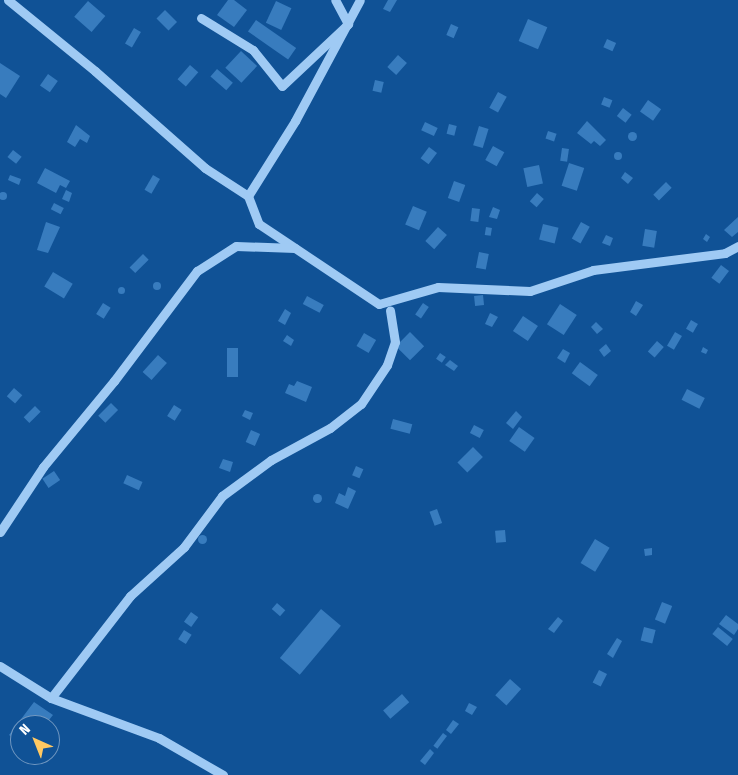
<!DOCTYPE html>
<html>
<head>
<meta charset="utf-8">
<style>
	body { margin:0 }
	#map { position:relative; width:738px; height:775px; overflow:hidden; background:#105296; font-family:"Fira Sans Condensed",sans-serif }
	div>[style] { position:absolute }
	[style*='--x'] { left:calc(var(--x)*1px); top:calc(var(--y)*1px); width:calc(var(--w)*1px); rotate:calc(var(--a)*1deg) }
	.building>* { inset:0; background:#387cbe; transform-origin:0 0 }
	.round { border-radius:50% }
	.minor>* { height:9px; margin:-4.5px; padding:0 4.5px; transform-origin:4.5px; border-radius:4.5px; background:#9fcaf4 }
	span { translate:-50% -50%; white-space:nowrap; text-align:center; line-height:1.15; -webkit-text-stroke:4px #105296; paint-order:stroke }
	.north { position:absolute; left:10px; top:715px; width:50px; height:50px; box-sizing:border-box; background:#105296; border:1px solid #7097c0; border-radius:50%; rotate:316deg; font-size:14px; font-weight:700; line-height:20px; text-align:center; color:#fff }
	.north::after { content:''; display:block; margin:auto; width:18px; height:22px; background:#ffc862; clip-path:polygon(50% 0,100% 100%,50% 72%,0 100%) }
</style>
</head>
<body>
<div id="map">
	<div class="building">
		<i style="clip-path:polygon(228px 0,234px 0,247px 10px,234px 27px,217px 15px)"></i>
		<i style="clip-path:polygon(388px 0,397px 0,390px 12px,383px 9px)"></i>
		<i style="left:88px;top:1px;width:23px;height:21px;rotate:41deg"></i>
		<i style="left:276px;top:1px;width:17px;height:24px;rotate:25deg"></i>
		<i style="left:165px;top:10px;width:17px;height:12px;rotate:45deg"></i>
		<i style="left:528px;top:19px;width:21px;height:24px;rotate:23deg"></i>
		<i style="left:256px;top:20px;width:49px;height:14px;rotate:35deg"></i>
		<i style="left:451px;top:24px;width:8px;height:12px;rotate:23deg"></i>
		<i style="left:134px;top:28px;width:8px;height:18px;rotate:30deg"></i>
		<i style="left:607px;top:39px;width:10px;height:9px;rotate:24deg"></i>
		<i style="left:241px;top:51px;width:22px;height:23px;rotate:43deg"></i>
		<i style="left:398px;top:55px;width:12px;height:16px;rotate:42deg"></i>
		<i style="clip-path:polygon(0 63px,20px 76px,6px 98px,0 94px)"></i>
		<i style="left:190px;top:65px;width:11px;height:19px;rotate:41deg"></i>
		<i style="left:217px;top:69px;width:21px;height:10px;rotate:41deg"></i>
		<i style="left:48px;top:74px;width:12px;height:14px;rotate:35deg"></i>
		<i style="left:375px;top:80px;width:9px;height:11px;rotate:13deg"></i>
		<i style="left:498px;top:92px;width:10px;height:18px;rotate:29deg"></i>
		<i style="left:604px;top:97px;width:9px;height:8px;rotate:21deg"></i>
		<i style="left:648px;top:100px;width:16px;height:14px;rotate:35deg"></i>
		<i style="left:623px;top:108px;width:11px;height:10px;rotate:38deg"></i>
		<i style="clip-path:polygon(587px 121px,606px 140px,600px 146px,594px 141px,591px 144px,577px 133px)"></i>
		<i style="left:425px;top:122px;width:14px;height:9px;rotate:25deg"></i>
		<i style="left:449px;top:124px;width:8px;height:10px;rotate:14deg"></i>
		<i style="clip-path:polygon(76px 125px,90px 136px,87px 143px,80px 139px,75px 147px,67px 142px)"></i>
		<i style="left:479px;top:126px;width:10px;height:20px;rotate:17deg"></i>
		<i style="left:548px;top:131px;width:9px;height:8px;rotate:18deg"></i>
		<i class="round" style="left:627.5px;top:131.5px;width:9px;height:9px"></i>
		<i style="left:493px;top:146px;width:13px;height:16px;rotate:29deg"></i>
		<i style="left:429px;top:147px;width:10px;height:14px;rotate:37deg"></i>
		<i style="left:562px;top:148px;width:7px;height:13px;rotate:8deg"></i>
		<i style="left:13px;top:150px;width:11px;height:9px;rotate:38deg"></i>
		<i class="round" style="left:614px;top:152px;width:8px;height:8px"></i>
		<i style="left:569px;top:163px;width:16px;height:24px;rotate:18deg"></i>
		<i style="left:539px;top:165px;width:19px;height:16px;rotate:78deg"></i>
		<i style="clip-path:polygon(45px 168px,70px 181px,66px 188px,60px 185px,56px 193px,37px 183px)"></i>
		<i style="clip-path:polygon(625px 172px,633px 178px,628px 184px,621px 178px)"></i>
		<i style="clip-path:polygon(10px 175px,21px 179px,19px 185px,8px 180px)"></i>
		<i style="left:153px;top:175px;width:8px;height:17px;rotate:30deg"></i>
		<i style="left:454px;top:181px;width:12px;height:18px;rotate:20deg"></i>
		<i style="left:666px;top:182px;width:8px;height:18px;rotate:45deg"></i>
		<i style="clip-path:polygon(66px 190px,72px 193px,69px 202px,62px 199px)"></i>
		<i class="round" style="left:-1px;top:192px;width:8px;height:8px"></i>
		<i style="left:537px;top:193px;width:9px;height:11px;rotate:41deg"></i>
		<i style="left:54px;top:203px;width:11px;height:7px;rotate:27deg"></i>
		<i style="left:413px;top:206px;width:15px;height:20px;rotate:23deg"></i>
		<i style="clip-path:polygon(493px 207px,500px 210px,497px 219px,489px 217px)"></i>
		<i style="left:472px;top:208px;width:8px;height:13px;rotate:7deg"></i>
		<i style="clip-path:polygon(738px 217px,738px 232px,732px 237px,724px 230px)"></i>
		<i style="clip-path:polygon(46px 222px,60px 227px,48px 253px,37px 250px)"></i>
		<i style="left:581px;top:222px;width:10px;height:19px;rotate:29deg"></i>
		<i style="left:543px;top:224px;width:16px;height:16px;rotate:14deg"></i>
		<i style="left:438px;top:227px;width:12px;height:19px;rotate:42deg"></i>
		<i style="left:486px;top:227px;width:6px;height:8px;rotate:9deg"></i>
		<i style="left:645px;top:229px;width:12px;height:17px;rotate:9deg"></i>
		<i style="clip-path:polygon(706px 234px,710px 237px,707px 242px,703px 239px)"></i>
		<i style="clip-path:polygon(606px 235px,613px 238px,610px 246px,602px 243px)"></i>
		<i style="left:479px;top:252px;width:10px;height:16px;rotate:11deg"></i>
		<i style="left:143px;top:254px;width:8px;height:19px;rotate:45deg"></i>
		<i style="left:721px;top:265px;width:10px;height:16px;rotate:37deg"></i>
		<i style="left:53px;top:272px;width:23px;height:17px;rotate:31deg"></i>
		<i class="round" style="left:153px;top:282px;width:8px;height:8px"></i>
		<i class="round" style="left:117.5px;top:286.5px;width:7px;height:7px"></i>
		<i style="left:483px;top:295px;width:10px;height:9px;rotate:84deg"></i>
		<i style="left:307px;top:296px;width:19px;height:9px;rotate:28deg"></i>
		<i style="clip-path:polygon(636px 301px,643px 305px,636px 316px,630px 312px)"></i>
		<i style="left:103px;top:303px;width:9px;height:13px;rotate:32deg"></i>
		<i style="left:423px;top:303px;width:7px;height:14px;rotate:34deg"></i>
		<i style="left:560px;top:304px;width:20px;height:24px;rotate:33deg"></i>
		<i style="clip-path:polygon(285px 309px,291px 313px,285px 325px,278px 321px)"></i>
		<i style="clip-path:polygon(490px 313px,498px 317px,492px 327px,485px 324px)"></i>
		<i style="left:523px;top:316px;width:18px;height:18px;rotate:34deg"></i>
		<i style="left:691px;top:320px;width:8px;height:10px;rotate:30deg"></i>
		<i style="clip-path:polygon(596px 322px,603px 329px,597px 334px,591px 327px)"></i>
		<i style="left:410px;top:332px;width:20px;height:20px;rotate:45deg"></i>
		<i style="left:675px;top:332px;width:8px;height:16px;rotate:30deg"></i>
		<i style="left:364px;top:333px;width:14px;height:15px;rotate:30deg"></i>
		<i style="clip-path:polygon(287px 335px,294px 340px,291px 346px,283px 341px)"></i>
		<i style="left:657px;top:341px;width:9px;height:14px;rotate:41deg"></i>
		<i style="clip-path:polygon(606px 344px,611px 351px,604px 357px,599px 350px)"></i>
		<i style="clip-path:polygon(703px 347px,708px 350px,706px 354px,701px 352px)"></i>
		<i style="left:238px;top:348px;width:29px;height:11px;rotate:90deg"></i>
		<i style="clip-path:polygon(563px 349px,570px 353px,565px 363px,557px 358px)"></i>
		<i style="left:440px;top:353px;width:7px;height:7px;rotate:34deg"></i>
		<i style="left:158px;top:355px;width:12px;height:23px;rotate:42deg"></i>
		<i style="clip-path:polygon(450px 360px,458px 366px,454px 371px,445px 365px)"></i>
		<i style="left:580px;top:362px;width:22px;height:14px;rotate:36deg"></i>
		<i style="clip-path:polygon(297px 381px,312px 387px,306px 402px,285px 393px,289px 384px,294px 386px)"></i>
		<i style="left:14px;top:388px;width:11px;height:11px;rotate:41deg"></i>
		<i style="left:687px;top:389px;width:20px;height:12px;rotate:27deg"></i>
		<i style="left:111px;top:403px;width:10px;height:18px;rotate:45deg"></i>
		<i style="left:174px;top:405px;width:9px;height:13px;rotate:32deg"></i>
		<i style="left:35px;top:406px;width:8px;height:16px;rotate:45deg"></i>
		<i style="clip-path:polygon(245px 410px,253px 413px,250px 420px,242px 416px)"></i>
		<i style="clip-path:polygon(516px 411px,522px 417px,513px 429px,506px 423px)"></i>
		<i style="left:393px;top:419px;width:20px;height:10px;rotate:15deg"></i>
		<i style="left:474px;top:425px;width:11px;height:9px;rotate:27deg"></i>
		<i style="left:519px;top:427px;width:19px;height:17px;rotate:35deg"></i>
		<i style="left:251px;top:430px;width:10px;height:13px;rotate:24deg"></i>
		<i style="left:473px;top:447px;width:14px;height:22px;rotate:45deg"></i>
		<i style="clip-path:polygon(223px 459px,233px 462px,230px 472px,219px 468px)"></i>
		<i style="left:356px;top:466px;width:8px;height:10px;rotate:23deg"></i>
		<i style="left:54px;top:471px;width:11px;height:14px;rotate:56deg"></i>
		<i style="left:127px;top:475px;width:17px;height:9px;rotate:24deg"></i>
		<i style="clip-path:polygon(348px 487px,356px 491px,348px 509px,335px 503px,339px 493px,345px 496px)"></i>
		<i class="round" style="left:312.5px;top:493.5px;width:9px;height:9px"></i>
		<i style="left:437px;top:509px;width:15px;height:8px;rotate:70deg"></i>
		<i style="left:505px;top:530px;width:12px;height:10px;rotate:85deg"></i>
		<i class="round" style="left:197.5px;top:534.5px;width:9px;height:9px"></i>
		<i style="left:595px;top:539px;width:17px;height:28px;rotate:31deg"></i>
		<i style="clip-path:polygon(652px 548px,652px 555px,645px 556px,644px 549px)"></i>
		<i style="left:662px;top:602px;width:11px;height:19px;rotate:22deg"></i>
		<i style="left:277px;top:603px;width:11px;height:8px;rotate:41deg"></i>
		<i style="left:321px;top:609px;width:26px;height:64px;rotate:40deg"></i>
		<i style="left:191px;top:612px;width:9px;height:12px;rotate:36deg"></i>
		<i style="clip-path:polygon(726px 615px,738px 624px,738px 629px,734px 635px,719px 624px)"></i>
		<i style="clip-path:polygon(558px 617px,563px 621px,554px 633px,548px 629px)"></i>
		<i style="left:644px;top:627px;width:12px;height:14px;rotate:14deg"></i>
		<i style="left:718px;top:627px;width:19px;height:9px;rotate:39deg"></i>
		<i style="left:184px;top:630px;width:9px;height:11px;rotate:32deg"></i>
		<i style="clip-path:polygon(617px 638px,622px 641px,613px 658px,607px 654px)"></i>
		<i style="left:599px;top:670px;width:9px;height:14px;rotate:27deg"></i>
		<i style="left:510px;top:679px;width:15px;height:22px;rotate:42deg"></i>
		<i style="left:402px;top:694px;width:11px;height:25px;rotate:49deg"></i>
		<i style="clip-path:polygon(34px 702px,53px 715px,45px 725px,20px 725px,20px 743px,9px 735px)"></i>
		<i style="clip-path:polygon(469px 703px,477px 707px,472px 715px,465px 711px)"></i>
		<i style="clip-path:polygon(453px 720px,459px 724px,451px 734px,446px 730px)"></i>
		<i style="left:443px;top:733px;width:5px;height:16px;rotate:37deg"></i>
		<i style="clip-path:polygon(430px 749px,434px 753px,425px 765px,420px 761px)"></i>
	</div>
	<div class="minor">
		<i style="--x:8;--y:0;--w:112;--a:39.2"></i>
		<i style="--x:95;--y:71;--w:147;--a:41.4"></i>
		<i style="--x:205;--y:168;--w:51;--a:33.1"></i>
		<i style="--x:248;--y:196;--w:30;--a:69"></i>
		<i style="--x:259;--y:224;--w:144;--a:33.7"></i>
		<i style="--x:379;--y:304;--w:61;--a:-16.1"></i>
		<i style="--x:438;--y:287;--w:92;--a:2.5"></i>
		<i style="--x:530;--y:291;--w:66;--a:-18.4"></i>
		<i style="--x:593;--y:270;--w:133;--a:-7.3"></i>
		<i style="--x:725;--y:253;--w:15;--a:-28"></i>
		<i style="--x:201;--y:18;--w:61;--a:31.6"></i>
		<i style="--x:253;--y:50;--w:46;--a:51.1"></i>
		<i style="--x:282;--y:86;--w:91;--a:-43.2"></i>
		<i style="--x:348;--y:24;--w:27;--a:-118"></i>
		<i style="--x:248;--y:196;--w:89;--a:-57.9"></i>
		<i style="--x:295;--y:121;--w:137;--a:-61.8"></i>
		<i style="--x:0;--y:532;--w:78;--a:-56.5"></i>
		<i style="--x:43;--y:467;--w:112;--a:-50.5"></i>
		<i style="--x:114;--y:381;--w:138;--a:-53"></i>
		<i style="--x:197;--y:271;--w:46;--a:-32.7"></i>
		<i style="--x:236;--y:246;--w:59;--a:1.9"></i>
		<i style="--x:0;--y:666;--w:60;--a:32.1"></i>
		<i style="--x:51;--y:698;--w:115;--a:20.3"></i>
		<i style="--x:159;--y:738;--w:74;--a:30"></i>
		<i style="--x:51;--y:698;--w:129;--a:-52.2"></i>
		<i style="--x:130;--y:596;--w:73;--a:-42.2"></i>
		<i style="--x:184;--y:547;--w:64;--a:-53.3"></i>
		<i style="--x:222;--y:496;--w:61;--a:-36.3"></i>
		<i style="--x:271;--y:460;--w:67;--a:-28.5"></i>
		<i style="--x:330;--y:428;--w:39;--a:-38"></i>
		<i style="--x:361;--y:404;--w:47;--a:-56.3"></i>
		<i style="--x:387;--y:365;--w:24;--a:-71"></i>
		<i style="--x:395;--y:342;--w:32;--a:-99"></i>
	</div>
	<div class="north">N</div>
</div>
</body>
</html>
